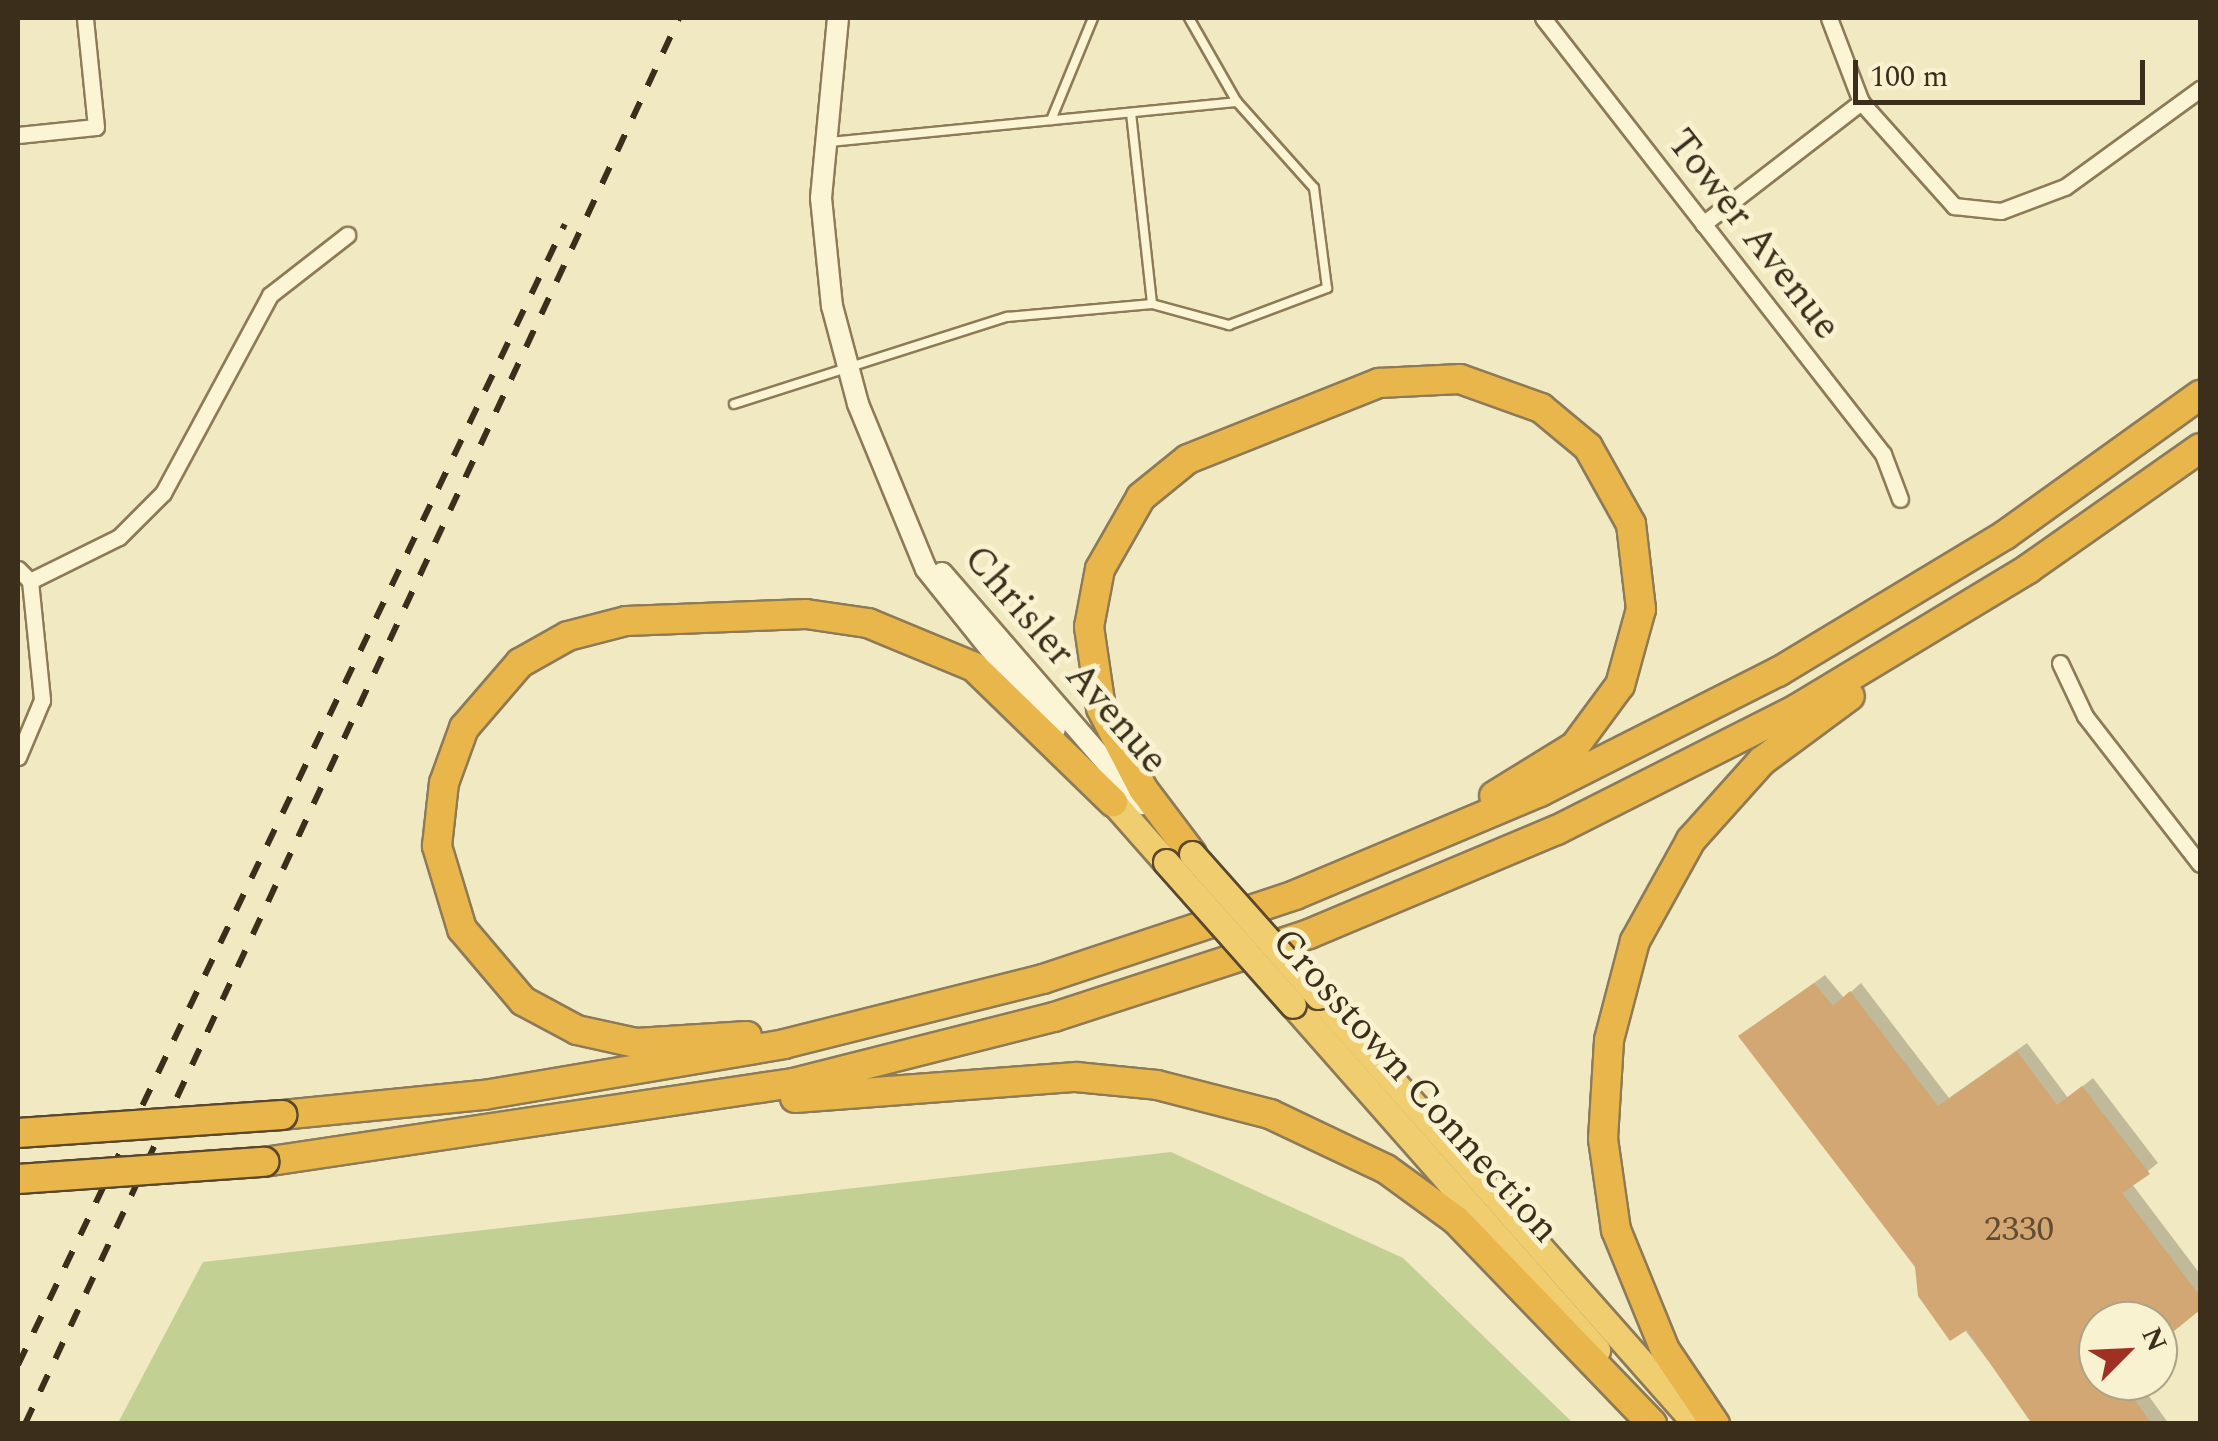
<!DOCTYPE html>
<html>
<head>
<meta charset="utf-8">
<style>
	body { margin:0 }
	#map { position:relative; width:2218px; height:1441px; overflow:hidden; background:#f1e9c1; font-family:Spectral,serif }
	div>[style] { position:absolute }
	[style*='--x'] { left:calc(var(--x)*1px); top:calc(var(--y)*1px); width:calc(var(--w)*1px); rotate:calc(var(--a)*1deg) }
	.green>* { inset:0; background:#c2d094 }
	.shadow>* { inset:0; background:#0003 }
	.building>* { inset:0; background:#d3a774 }
	.roads { filter:drop-shadow(2px 0 #8d7a57) drop-shadow(-2px 0 #8d7a57) drop-shadow(0 2px #8d7a57) drop-shadow(0 -2px #8d7a57) }
	.service>* { height:8px; margin:-4px; padding:0 4px; transform-origin:4px; border-radius:4px; background:#fbf5d5 }
	.minor>* { height:15px; margin:-7.5px; padding:0 7.5px; transform-origin:7.5px; border-radius:7.5px; background:#fbf5d5 }
	.tertiary>* { height:20px; margin:-10px; padding:0 10px; transform-origin:10px; border-radius:10px; background:#fbf5d5 }
	.trunk>* { height:25px; margin:-12.5px; padding:0 12.5px; transform-origin:12.5px; border-radius:12.5px; background:#f0ce70 }
	.motorway>* { height:28px; margin:-14px; padding:0 14px; transform-origin:14px; border-radius:14px; background:#e8b64b }
	.rail>* { height:6px; margin-top:-3px; transform-origin:0; background:repeating-linear-gradient(90deg,#3b2f1c 0 18px,transparent 0 36px) }
	.bridges { filter:drop-shadow(2px 0 #5a472c) drop-shadow(-2px 0 #5a472c) drop-shadow(0 2px #5a472c) drop-shadow(0 -2px #5a472c) }
	.trunk-bridge>* { height:25px; margin:-12.5px; padding:0 12.5px; transform-origin:12.5px; border-radius:12.5px; background:#f0ce70 }
	.motorway-bridge>* { height:28px; margin:-14px; padding:0 14px; transform-origin:14px; border-radius:14px; background:#e8b64b }
	span { translate:-50% -50%; white-space:nowrap; text-align:center; line-height:1.15; -webkit-text-stroke:10px #f8f2d1; paint-order:stroke }
	.number-label { font-size:35px; color:#614d32 }
	.number-label span { -webkit-text-stroke-width:0 }
	.street-label { font-size:40px; color:#3b2f1c }
	.frame { position:absolute; inset:0; border:20px solid #3b2f1c; pointer-events:none }
	.north { position:absolute; left:2078px; top:1301px; width:100px; height:100px; box-sizing:border-box; background:#f8f2d1; border:2px solid #aca489; border-radius:50%; rotate:66deg; font-size:28px; font-weight:700; line-height:40px; text-align:center; color:#3b2f1c }
	.north::after { content:''; display:block; margin:auto; width:35px; height:45px; background:#a03122; clip-path:polygon(50% 0,100% 100%,50% 72%,0 100%) }
	.scale { position:absolute; left:1853px; top:60px; width:292px; height:45px; box-sizing:border-box; border:5px solid #3b2f1c; border-top:0; padding-left:12px; font-size:30px; line-height:35px; white-space:nowrap; color:#3b2f1c; -webkit-text-stroke:8px #f8f2d1; paint-order:stroke }
</style>
</head>
<body>
<div id="map">
	<div class="green">
		<i style="clip-path:polygon(1171px 1152px,1403px 1258px,1573px 1423px,118px 1423px,203px 1262px)"></i>
	</div>
	<div class="shadow">
		<i style="clip-path:polygon(1825px 975px,1844px 998px,1861px 983px,1949px 1098px,2027px 1043px,2068px 1098px,2093px 1078px,2158px 1163px,2132px 1184px,2200px 1274px,2200px 1307px,2158px 1341px,2158px 1321px,2098px 1321px,2098px 1381px,2138px 1381px,2169px 1424px,2036px 1424px,1742px 1036px)"></i>
	</div>
	<div class="building">
		<i style="clip-path:polygon(1814px 983px,1833px 1006px,1850px 991px,1938px 1106px,2017px 1051px,2057px 1105px,2082px 1086px,2150px 1174px,2122px 1193px,2200px 1296px,2200px 1310px,2158px 1344px,2158px 1321px,2098px 1321px,2098px 1381px,2121px 1381px,2152px 1424px,2032px 1424px,1967px 1330px,1950px 1341px,1918px 1296px,1915px 1267px,1738px 1036px)"></i>
	</div>
	<div class="roads">
		<div class="service">
			<i style="--x:1189;--y:18;--w:97;--a:60.3"></i>
			<i style="--x:1131;--y:113;--w:192;--a:83.7"></i>
			<i style="--x:1051;--y:120;--w:110;--a:-67.6"></i>
			<i style="--x:734;--y:404;--w:287;--a:-17.7"></i>
			<i style="--x:1007;--y:317;--w:146;--a:-5.1"></i>
			<i style="--x:1152;--y:304;--w:80;--a:15.3"></i>
			<i style="--x:1229;--y:325;--w:105;--a:-20.7"></i>
			<i style="--x:1327;--y:288;--w:101;--a:-97.4"></i>
			<i style="--x:1314;--y:188;--w:115;--a:-131.8"></i>
			<i style="--x:1237;--y:102;--w:413;--a:174.4"></i>
		</div>
		<div class="minor">
			<i style="--x:1543;--y:18;--w:553;--a:52.05"></i>
			<i style="--x:1883;--y:454;--w:48;--a:69.3"></i>
			<i style="--x:1829;--y:18;--w:90;--a:69.1"></i>
			<i style="--x:1861;--y:102;--w:140;--a:48.2"></i>
			<i style="--x:1954;--y:206;--w:47;--a:6.1"></i>
			<i style="--x:2001;--y:211;--w:68;--a:-20.6"></i>
			<i style="--x:2065;--y:187;--w:167;--a:-36"></i>
			<i style="--x:18;--y:135;--w:78;--a:-5.9"></i>
			<i style="--x:96;--y:127;--w:110;--a:-95.8"></i>
			<i style="--x:1703;--y:224;--w:200;--a:-37.7"></i>
			<i style="--x:18;--y:569;--w:17;--a:45"></i>
			<i style="--x:30;--y:581;--w:120;--a:84.2"></i>
			<i style="--x:42;--y:700;--w:62;--a:112.8"></i>
			<i style="--x:30;--y:581;--w:99;--a:-26.3"></i>
			<i style="--x:119;--y:537;--w:62;--a:-45"></i>
			<i style="--x:163;--y:493;--w:225;--a:-61.6"></i>
			<i style="--x:270;--y:295;--w:98;--a:-37.9"></i>
			<i style="--x:2060;--y:663;--w:59;--a:64.7"></i>
			<i style="--x:2085;--y:716;--w:187;--a:52.2"></i>
		</div>
		<div class="tertiary">
			<i style="--x:838;--y:18;--w:181;--a:95.4"></i>
			<i style="--x:821;--y:198;--w:109;--a:84.2"></i>
			<i style="--x:832;--y:306;--w:101;--a:75.1"></i>
			<i style="--x:858;--y:404;--w:178;--a:67.6"></i>
			<i style="--x:926;--y:569;--w:206;--a:51.3"></i>
			<i style="--x:942;--y:573;--w:306;--a:49.1"></i>
		</div>
		<div class="trunk">
			<i style="--x:1113;--y:802;--w:80;--a:48.5"></i>
			<i style="--x:1318;--y:996;--w:571;--a:48.55"></i>
			<i style="--x:1293;--y:1005;--w:460;--a:48.6"></i>
		</div>
		<div class="motorway">
			<i style="--x:1192;--y:854;--w:81;--a:-127"></i>
			<i style="--x:1143;--y:789;--w:91;--a:-117.4"></i>
			<i style="--x:1101;--y:708;--w:82;--a:-98.4"></i>
			<i style="--x:1089;--y:627;--w:59;--a:-79.3"></i>
			<i style="--x:1100;--y:569;--w:83;--a:-60.3"></i>
			<i style="--x:1141;--y:497;--w:60;--a:-39"></i>
			<i style="--x:1188;--y:459;--w:206;--a:-21.7"></i>
			<i style="--x:1379;--y:383;--w:81;--a:-2.8"></i>
			<i style="--x:1460;--y:379;--w:86;--a:19.7"></i>
			<i style="--x:1541;--y:408;--w:61;--a:39.7"></i>
			<i style="--x:1588;--y:447;--w:88;--a:60.8"></i>
			<i style="--x:1631;--y:524;--w:86;--a:83.3"></i>
			<i style="--x:1641;--y:609;--w:79;--a:105.4"></i>
			<i style="--x:1620;--y:685;--w:76;--a:126.4"></i>
			<i style="--x:1575;--y:746;--w:95;--a:148.3"></i>
			<i style="--x:747;--y:1036;--w:111;--a:176.4"></i>
			<i style="--x:636;--y:1043;--w:60;--a:-167.6"></i>
			<i style="--x:577;--y:1030;--w:61;--a:-151.8"></i>
			<i style="--x:523;--y:1001;--w:94;--a:-130.3"></i>
			<i style="--x:462;--y:929;--w:87;--a:-106.8"></i>
			<i style="--x:437;--y:846;--w:63;--a:-83.7"></i>
			<i style="--x:444;--y:783;--w:59;--a:-70"></i>
			<i style="--x:464;--y:728;--w:86;--a:-49.3"></i>
			<i style="--x:520;--y:663;--w:55;--a:-29.4"></i>
			<i style="--x:568;--y:636;--w:60;--a:-14.5"></i>
			<i style="--x:626;--y:621;--w:180;--a:-2.2"></i>
			<i style="--x:806;--y:614;--w:63;--a:8.3"></i>
			<i style="--x:868;--y:623;--w:115;--a:22.5"></i>
			<i style="--x:974;--y:667;--w:194;--a:44.2"></i>
			<i style="--x:795;--y:1098;--w:282;--a:-4.3"></i>
			<i style="--x:1076;--y:1077;--w:81;--a:5.6"></i>
			<i style="--x:1157;--y:1085;--w:117;--a:14.4"></i>
			<i style="--x:1270;--y:1114;--w:128;--a:25.4"></i>
			<i style="--x:1386;--y:1169;--w:87;--a:36.1"></i>
			<i style="--x:1456;--y:1220;--w:283;--a:46.1"></i>
			<i style="--x:282;--y:1115;--w:203;--a:-5.7"></i>
			<i style="--x:484;--y:1095;--w:304;--a:-9.6"></i>
			<i style="--x:784;--y:1044;--w:267;--a:-14.1"></i>
			<i style="--x:1043;--y:979;--w:266;--a:-18.4"></i>
			<i style="--x:1295;--y:895;--w:266;--a:-22.8"></i>
			<i style="--x:1540;--y:792;--w:267;--a:-26.8"></i>
			<i style="--x:1778;--y:672;--w:265;--a:-31.1"></i>
			<i style="--x:2005;--y:535;--w:240;--a:-35.7"></i>
			<i style="--x:264;--y:1162;--w:535;--a:-8.49"></i>
			<i style="--x:793;--y:1083;--w:269;--a:-14.2"></i>
			<i style="--x:1054;--y:1017;--w:268;--a:-18"></i>
			<i style="--x:1309;--y:934;--w:269;--a:-22.8"></i>
			<i style="--x:1557;--y:830;--w:270;--a:-26.8"></i>
			<i style="--x:1798;--y:708;--w:269;--a:-31.1"></i>
			<i style="--x:2028;--y:569;--w:210;--a:-35.1"></i>
			<i style="--x:1715;--y:1424;--w:89;--a:-124"></i>
			<i style="--x:1665;--y:1350;--w:130;--a:-112.2"></i>
			<i style="--x:1616;--y:1230;--w:92;--a:-98.1"></i>
			<i style="--x:1603;--y:1139;--w:99;--a:-86.5"></i>
			<i style="--x:1609;--y:1040;--w:102;--a:-75.3"></i>
			<i style="--x:1635;--y:941;--w:115;--a:-61"></i>
			<i style="--x:1691;--y:840;--w:106;--a:-48.1"></i>
			<i style="--x:1762;--y:761;--w:109;--a:-36.5"></i>
		</div>
	</div>
	<div class="rail">
		<i style="--x:18;--y:1365;--w:1265;--a:-64.39"></i>
		<i style="--x:25;--y:1424;--w:1551;--a:-65.05"></i>
	</div>
	<div class="bridges">
		<div class="trunk-bridge">
			<i style="--x:1192;--y:854;--w:190;--a:48.4"></i>
			<i style="--x:1166;--y:862;--w:191;--a:48.4"></i>
		</div>
		<div class="motorway-bridge">
			<i style="--x:18;--y:1133;--w:265;--a:-3.9"></i>
			<i style="--x:18;--y:1179;--w:247;--a:-4"></i>
		</div>
	</div>
	<div class="number-label">
		<span style="left:2019px;top:1230px">2330</span>
	</div>
	<div class="street-label">
		<span style="left:1753px;top:235px;rotate:52deg">Tower Avenue</span>
		<span style="left:1065px;top:660px;rotate:49deg">Chrisler Avenue</span>
		<span style="left:1415px;top:1086px;rotate:48deg">Crosstown Connection</span>
	</div>
	<div class="frame"></div>
	<div class="north">N</div>
	<div class="scale">100 m</div>
</div>
</body>
</html>
